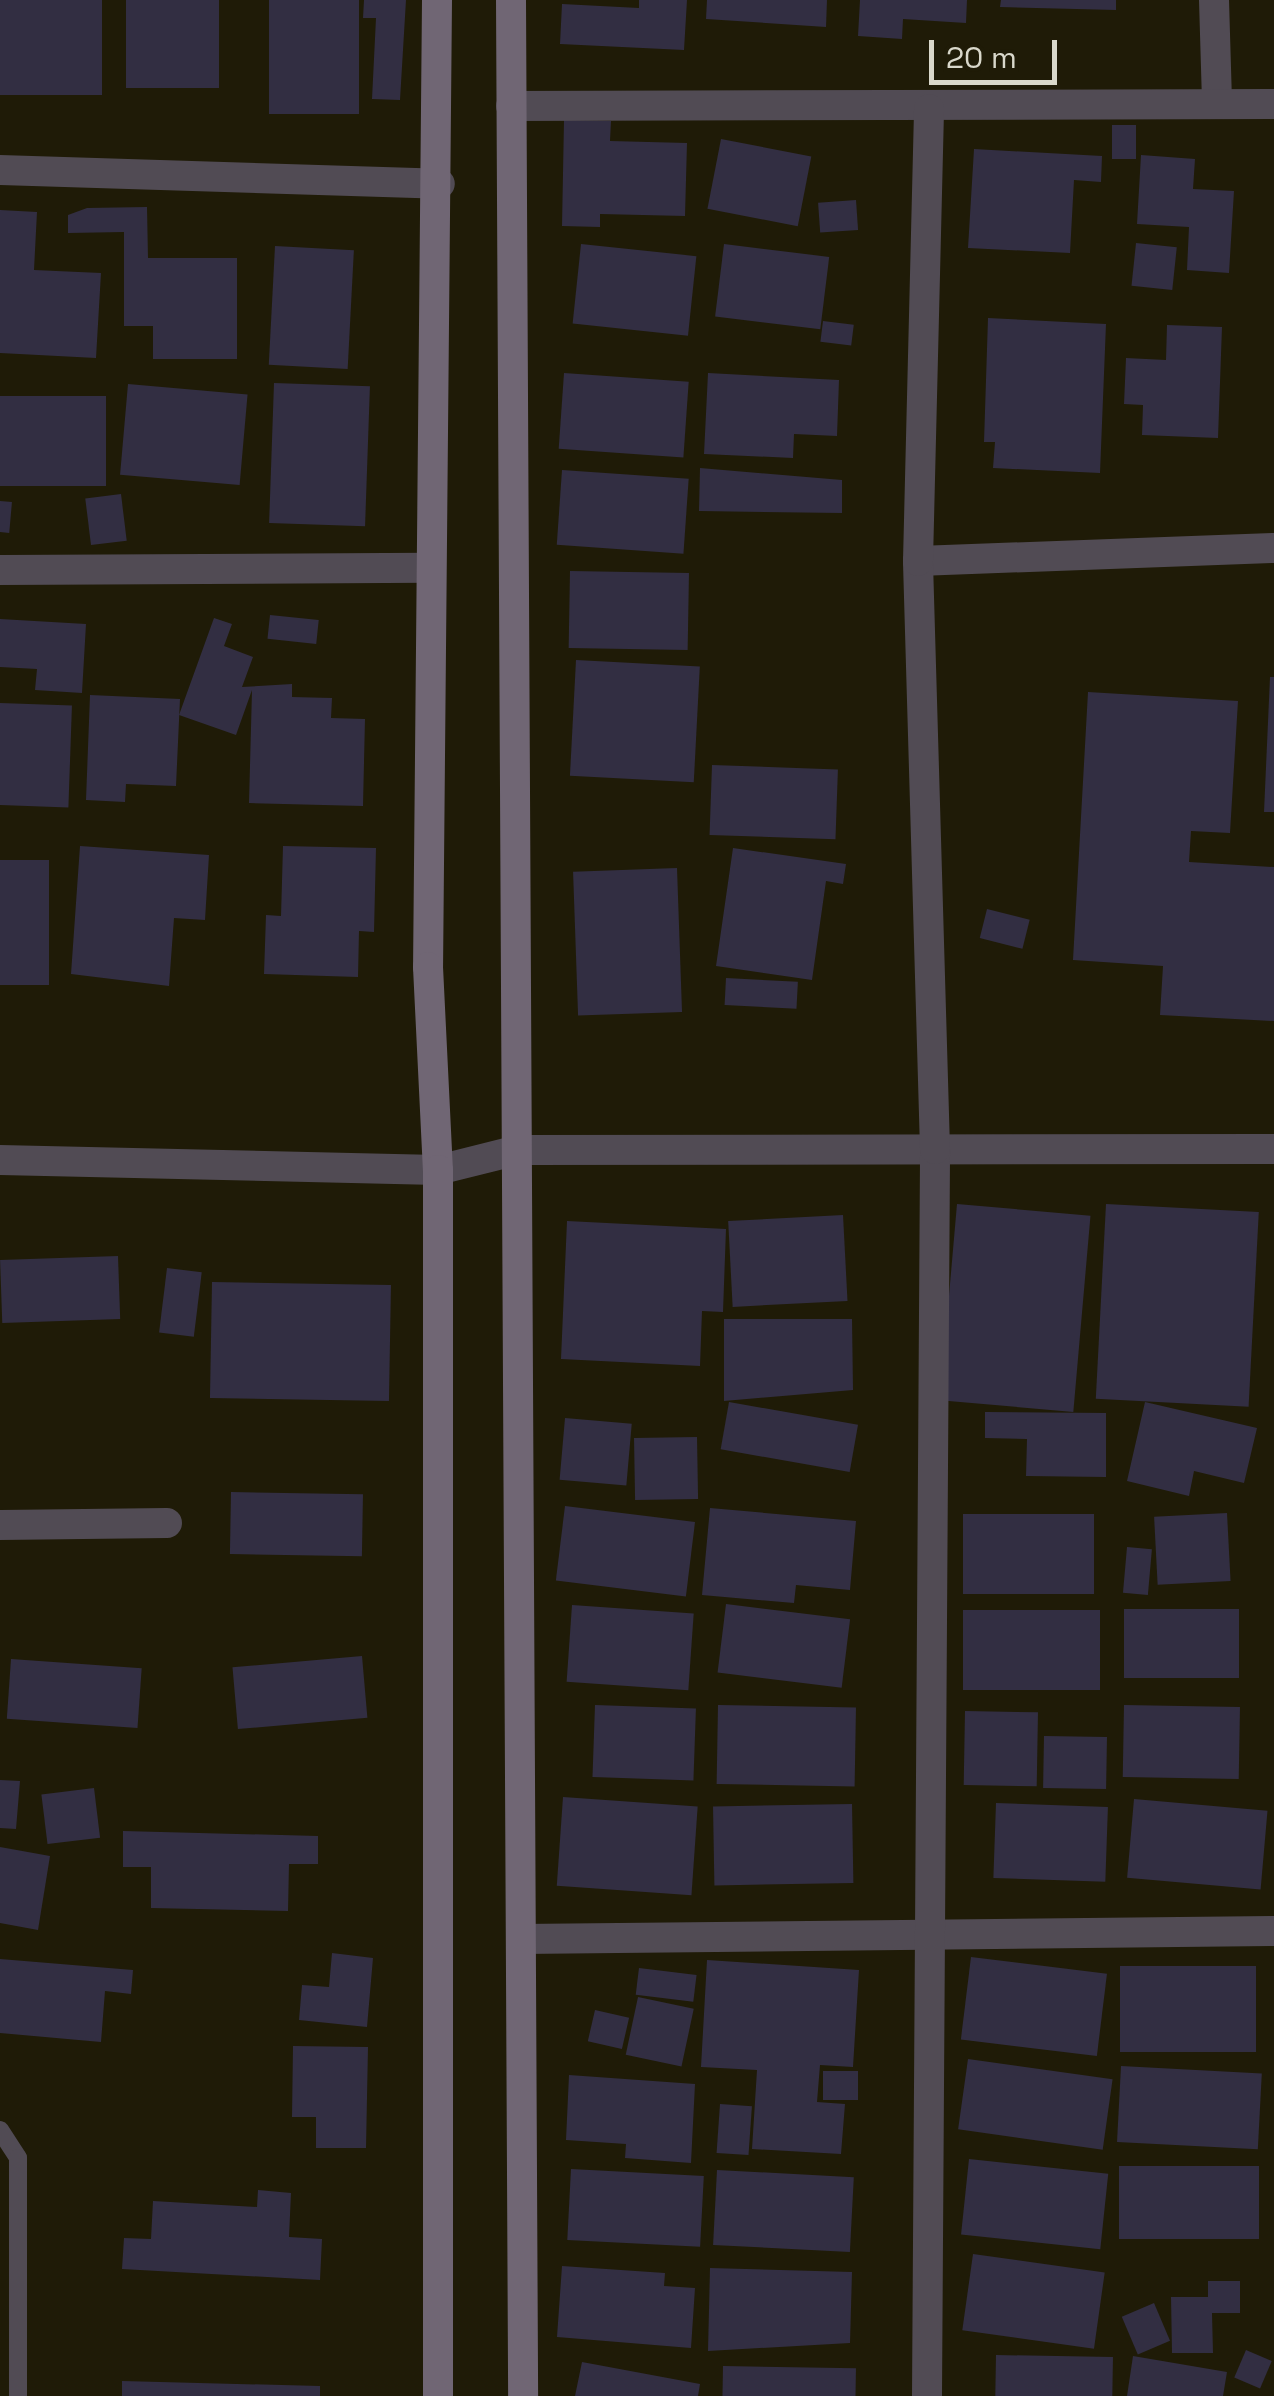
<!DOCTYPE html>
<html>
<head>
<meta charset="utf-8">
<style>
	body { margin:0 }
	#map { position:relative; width:1274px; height:2396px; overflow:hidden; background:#1f1b07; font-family:"Space Grotesk",sans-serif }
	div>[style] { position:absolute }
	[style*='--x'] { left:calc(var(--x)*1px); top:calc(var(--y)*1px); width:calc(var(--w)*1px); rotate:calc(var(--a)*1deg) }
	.building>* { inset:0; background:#322e42; transform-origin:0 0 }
	.lane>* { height:18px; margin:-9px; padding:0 9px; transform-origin:9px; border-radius:9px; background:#514b54 }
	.street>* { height:30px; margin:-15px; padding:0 15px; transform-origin:15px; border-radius:15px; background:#514b54 }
	.secondary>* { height:30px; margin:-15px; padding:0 15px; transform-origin:15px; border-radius:15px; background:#706674 }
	span { translate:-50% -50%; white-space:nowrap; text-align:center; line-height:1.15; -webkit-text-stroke:9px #1f1b07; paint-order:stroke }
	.scale { position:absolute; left:929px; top:40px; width:128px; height:45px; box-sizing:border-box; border:5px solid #d9d8cb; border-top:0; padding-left:12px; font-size:30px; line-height:35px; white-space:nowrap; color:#d9d8cb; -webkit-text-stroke:8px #1f1b07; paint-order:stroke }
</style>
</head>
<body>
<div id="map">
	<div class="building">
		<i style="left:0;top:0;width:102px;height:95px"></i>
		<i style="left:126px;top:0;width:93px;height:88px"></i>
		<i style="left:269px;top:0;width:90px;height:114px"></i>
		<i style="clip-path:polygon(364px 0,406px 0,400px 100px,372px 99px,376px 18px,363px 18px)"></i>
		<i style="clip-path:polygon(639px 0,687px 0,684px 50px,560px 44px,562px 4px,639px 8px)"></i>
		<i style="clip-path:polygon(707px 0,827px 0,826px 27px,706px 19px)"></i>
		<i style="clip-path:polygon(860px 0,967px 0,966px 23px,903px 19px,902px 39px,858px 36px)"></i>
		<i style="clip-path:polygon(1001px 0,1116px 0,1116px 10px,1000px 7px)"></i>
		<i style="clip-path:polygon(564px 120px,611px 121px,610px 141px,687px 143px,685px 216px,600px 214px,600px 227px,562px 226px)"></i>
		<i style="left:1112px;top:125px;width:24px;height:34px"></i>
		<i style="left:721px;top:139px;width:92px;height:71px;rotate:11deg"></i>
		<i style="clip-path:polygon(974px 149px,1102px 156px,1101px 182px,1074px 180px,1070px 253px,968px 248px)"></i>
		<i style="clip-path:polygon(1141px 155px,1195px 159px,1193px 189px,1234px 191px,1229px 273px,1187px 270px,1189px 227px,1137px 224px)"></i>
		<i style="left:856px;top:200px;width:30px;height:38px;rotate:86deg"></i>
		<i style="clip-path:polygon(147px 207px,148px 258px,237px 258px,237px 359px,153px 359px,153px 326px,124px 326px,124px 232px,68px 233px,68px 215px,87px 208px)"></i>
		<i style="clip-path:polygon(0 210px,37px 212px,34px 270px,101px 273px,96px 358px,0 353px)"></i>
		<i style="left:1136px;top:243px;width:41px;height:43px;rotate:6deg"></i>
		<i style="left:581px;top:244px;width:116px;height:80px;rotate:6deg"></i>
		<i style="left:724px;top:244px;width:106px;height:73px;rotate:7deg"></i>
		<i style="left:275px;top:246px;width:79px;height:119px;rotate:3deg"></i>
		<i style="clip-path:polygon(988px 318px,1106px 324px,1100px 473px,993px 468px,995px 442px,984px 442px)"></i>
		<i style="left:823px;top:321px;width:31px;height:21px;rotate:7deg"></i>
		<i style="clip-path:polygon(1167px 325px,1222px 327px,1218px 438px,1142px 435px,1143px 405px,1124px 404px,1126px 358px,1166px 360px)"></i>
		<i style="left:564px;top:373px;width:125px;height:76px;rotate:4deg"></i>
		<i style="clip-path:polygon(708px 373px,839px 380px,837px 436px,794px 434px,793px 458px,704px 454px)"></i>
		<i style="left:274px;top:383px;width:96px;height:140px;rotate:2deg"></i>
		<i style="left:128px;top:384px;width:120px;height:91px;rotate:5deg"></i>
		<i style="left:0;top:396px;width:106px;height:90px"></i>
		<i style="clip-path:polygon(700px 468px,842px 480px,842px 513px,699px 511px)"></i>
		<i style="left:562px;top:470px;width:127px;height:75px;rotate:4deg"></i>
		<i style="left:121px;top:494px;width:47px;height:36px;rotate:83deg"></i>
		<i style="left:0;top:501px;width:12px;height:31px;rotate:5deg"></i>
		<i style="left:570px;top:571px;width:119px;height:77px;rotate:1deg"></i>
		<i style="left:270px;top:615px;width:49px;height:24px;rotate:6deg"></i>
		<i style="clip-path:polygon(214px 618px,232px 624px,224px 646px,253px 657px,242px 687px,292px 684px,292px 697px,332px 698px,331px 718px,365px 719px,363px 806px,249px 803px,252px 690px,236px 735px,179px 715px)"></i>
		<i style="clip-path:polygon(0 619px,86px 624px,82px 693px,35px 690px,37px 669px,0 667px)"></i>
		<i style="left:576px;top:660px;width:124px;height:116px;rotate:3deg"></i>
		<i style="clip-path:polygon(1270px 677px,1274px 677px,1274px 812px,1264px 812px)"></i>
		<i style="clip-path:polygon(1088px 692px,1238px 701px,1230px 833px,1191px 831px,1189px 862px,1274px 867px,1274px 1021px,1160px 1015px,1163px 966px,1073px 960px)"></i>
		<i style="clip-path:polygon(90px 695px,180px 699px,176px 786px,126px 784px,125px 802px,86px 800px)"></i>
		<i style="left:0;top:703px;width:72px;height:102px;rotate:2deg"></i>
		<i style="left:712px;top:765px;width:126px;height:70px;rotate:2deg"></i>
		<i style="clip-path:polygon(80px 846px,209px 855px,205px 920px,174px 918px,169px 986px,71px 974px)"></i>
		<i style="clip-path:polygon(283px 846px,376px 848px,374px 932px,359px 931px,358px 977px,264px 974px,266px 915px,281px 916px)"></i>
		<i style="clip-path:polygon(733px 848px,846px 864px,843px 884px,826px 881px,812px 980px,716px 966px)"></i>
		<i style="left:0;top:860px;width:49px;height:125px"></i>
		<i style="left:677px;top:868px;width:144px;height:104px;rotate:88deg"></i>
		<i style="left:987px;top:909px;width:44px;height:30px;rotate:14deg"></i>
		<i style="left:726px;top:978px;width:72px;height:27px;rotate:3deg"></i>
		<i style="left:957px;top:1204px;width:134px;height:197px;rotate:5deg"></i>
		<i style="left:1106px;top:1204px;width:153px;height:195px;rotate:3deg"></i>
		<i style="left:843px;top:1215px;width:86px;height:115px;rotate:87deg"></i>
		<i style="clip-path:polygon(567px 1221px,726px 1229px,723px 1312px,702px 1311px,700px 1366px,561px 1359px)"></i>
		<i style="left:118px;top:1256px;width:63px;height:118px;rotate:88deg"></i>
		<i style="left:167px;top:1268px;width:35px;height:65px;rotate:7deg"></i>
		<i style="left:212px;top:1282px;width:179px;height:116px;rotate:1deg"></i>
		<i style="clip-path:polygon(724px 1319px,852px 1319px,853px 1390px,724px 1401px)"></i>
		<i style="left:729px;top:1402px;width:131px;height:48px;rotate:10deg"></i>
		<i style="clip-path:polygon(1145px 1402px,1257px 1428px,1244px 1483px,1194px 1471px,1189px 1496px,1127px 1481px)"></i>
		<i style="clip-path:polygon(985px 1412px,1106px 1413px,1106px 1477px,1026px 1476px,1027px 1439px,985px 1438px)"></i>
		<i style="left:565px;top:1418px;width:67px;height:62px;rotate:5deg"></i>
		<i style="left:697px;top:1437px;width:62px;height:63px;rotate:89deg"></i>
		<i style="left:231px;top:1492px;width:132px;height:62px;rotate:1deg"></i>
		<i style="left:565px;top:1506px;width:131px;height:75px;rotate:7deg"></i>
		<i style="clip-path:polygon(710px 1508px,856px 1521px,850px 1590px,796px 1585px,794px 1603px,702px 1595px)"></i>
		<i style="left:1227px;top:1513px;width:68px;height:73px;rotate:87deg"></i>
		<i style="left:963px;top:1514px;width:131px;height:80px"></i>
		<i style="left:1127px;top:1547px;width:25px;height:46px;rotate:5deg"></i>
		<i style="left:726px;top:1604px;width:125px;height:69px;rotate:7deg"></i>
		<i style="left:572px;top:1605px;width:122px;height:77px;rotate:4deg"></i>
		<i style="left:1124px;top:1609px;width:115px;height:69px"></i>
		<i style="left:963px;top:1610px;width:137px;height:80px"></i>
		<i style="left:362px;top:1656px;width:62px;height:130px;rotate:85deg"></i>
		<i style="left:11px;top:1659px;width:131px;height:60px;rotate:4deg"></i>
		<i style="left:595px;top:1705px;width:101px;height:72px;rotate:2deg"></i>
		<i style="left:718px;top:1705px;width:138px;height:79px;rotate:1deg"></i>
		<i style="left:1124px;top:1705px;width:116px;height:72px;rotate:1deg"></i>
		<i style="left:965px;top:1711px;width:73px;height:74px;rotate:1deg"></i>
		<i style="left:1044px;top:1736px;width:63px;height:52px;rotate:1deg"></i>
		<i style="clip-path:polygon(0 1780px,20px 1781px,16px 1829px,0 1828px)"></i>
		<i style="left:94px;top:1788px;width:50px;height:53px;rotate:83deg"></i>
		<i style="left:563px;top:1797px;width:135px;height:89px;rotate:4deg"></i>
		<i style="left:1134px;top:1799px;width:134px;height:79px;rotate:5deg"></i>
		<i style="left:996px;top:1803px;width:112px;height:75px;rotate:2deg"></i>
		<i style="left:852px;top:1804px;width:79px;height:139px;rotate:89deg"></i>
		<i style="clip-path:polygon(123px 1831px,318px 1836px,318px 1864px,289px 1864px,288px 1911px,151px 1908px,151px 1867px,123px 1867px)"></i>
		<i style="clip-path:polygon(0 1847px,50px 1856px,38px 1930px,0 1923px)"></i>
		<i style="clip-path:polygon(332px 1953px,373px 1958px,367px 2027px,299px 2020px,302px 1985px,329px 1987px)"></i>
		<i style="left:971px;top:1957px;width:137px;height:83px;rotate:7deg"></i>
		<i style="clip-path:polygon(0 1959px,133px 1970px,131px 1994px,105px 1991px,101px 2042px,0 2033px)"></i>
		<i style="clip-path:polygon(707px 1960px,859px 1970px,853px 2067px,820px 2065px,817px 2102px,845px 2104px,841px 2154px,752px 2149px,757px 2070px,701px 2067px)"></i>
		<i style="left:1120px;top:1966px;width:136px;height:86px"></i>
		<i style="left:639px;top:1968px;width:58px;height:27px;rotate:7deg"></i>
		<i style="left:638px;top:1997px;width:57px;height:59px;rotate:12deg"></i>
		<i style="left:595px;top:2010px;width:35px;height:32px;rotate:13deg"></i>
		<i style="clip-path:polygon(293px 2046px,368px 2047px,366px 2148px,316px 2148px,316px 2117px,292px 2117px)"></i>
		<i style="left:968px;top:2059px;width:146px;height:71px;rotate:8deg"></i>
		<i style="left:1121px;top:2066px;width:141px;height:76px;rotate:3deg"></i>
		<i style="left:823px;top:2071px;width:35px;height:29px"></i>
		<i style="clip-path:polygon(569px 2075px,695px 2084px,691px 2163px,625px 2158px,626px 2144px,566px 2140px)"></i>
		<i style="left:720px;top:2104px;width:32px;height:49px;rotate:4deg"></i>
		<i style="left:969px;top:2159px;width:140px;height:76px;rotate:6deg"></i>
		<i style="left:1119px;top:2166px;width:140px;height:73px"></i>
		<i style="left:571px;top:2169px;width:133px;height:71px;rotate:3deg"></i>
		<i style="left:717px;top:2170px;width:137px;height:75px;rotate:3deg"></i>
		<i style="clip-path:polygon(258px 2190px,291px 2193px,289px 2237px,322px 2239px,320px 2280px,122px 2269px,124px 2238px,151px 2239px,153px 2201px,257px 2207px)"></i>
		<i style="left:973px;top:2254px;width:133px;height:77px;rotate:8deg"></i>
		<i style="clip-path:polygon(562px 2266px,665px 2273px,664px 2286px,695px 2288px,691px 2348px,557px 2337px)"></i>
		<i style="clip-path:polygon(710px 2268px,852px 2272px,850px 2343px,708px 2351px)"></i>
		<i style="clip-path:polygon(1208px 2281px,1240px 2281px,1240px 2313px,1212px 2313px,1213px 2353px,1172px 2353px,1171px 2297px,1208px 2297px)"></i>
		<i style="left:1154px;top:2303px;width:41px;height:35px;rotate:67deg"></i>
		<i style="left:1246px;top:2350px;width:28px;height:30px;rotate:23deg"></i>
		<i style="left:996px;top:2355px;width:117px;height:41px;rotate:1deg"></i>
		<i style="clip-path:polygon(1133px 2356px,1227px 2372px,1223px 2396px,1127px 2396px)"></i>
		<i style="clip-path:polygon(582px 2362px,700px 2384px,698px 2396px,575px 2396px)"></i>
		<i style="left:723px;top:2366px;width:133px;height:30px;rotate:1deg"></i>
		<i style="clip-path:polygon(122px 2381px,320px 2386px,320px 2396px,122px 2396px)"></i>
	</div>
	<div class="lane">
		<i style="--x:0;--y:2130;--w:33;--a:57"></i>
		<i style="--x:18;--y:2158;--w:238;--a:90"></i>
	</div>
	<div class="street">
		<i style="--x:1214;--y:0;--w:104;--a:88.3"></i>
		<i style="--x:511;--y:106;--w:763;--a:-0.15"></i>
		<i style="--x:0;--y:170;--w:440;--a:1.8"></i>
		<i style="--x:918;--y:561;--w:356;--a:-2.1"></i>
		<i style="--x:0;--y:570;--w:429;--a:-0.3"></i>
		<i style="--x:0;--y:1160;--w:438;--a:1.3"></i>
		<i style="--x:438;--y:1170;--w:82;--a:-14"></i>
		<i style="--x:518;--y:1150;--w:756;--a:-0.08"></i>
		<i style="--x:0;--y:1525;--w:167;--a:-0.7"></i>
		<i style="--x:521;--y:1939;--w:753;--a:-0.61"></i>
		<i style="--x:927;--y:2396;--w:1247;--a:-89.63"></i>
		<i style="--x:935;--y:1149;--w:588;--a:-91.66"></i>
		<i style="--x:918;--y:561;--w:452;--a:-88.6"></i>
	</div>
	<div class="secondary">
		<i style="--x:437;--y:0;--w:967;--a:90.53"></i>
		<i style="--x:428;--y:967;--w:203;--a:87.2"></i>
		<i style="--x:438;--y:1170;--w:1226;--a:90"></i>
		<i style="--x:511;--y:0;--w:2396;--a:89.71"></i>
	</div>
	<div class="scale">20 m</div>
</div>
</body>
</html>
